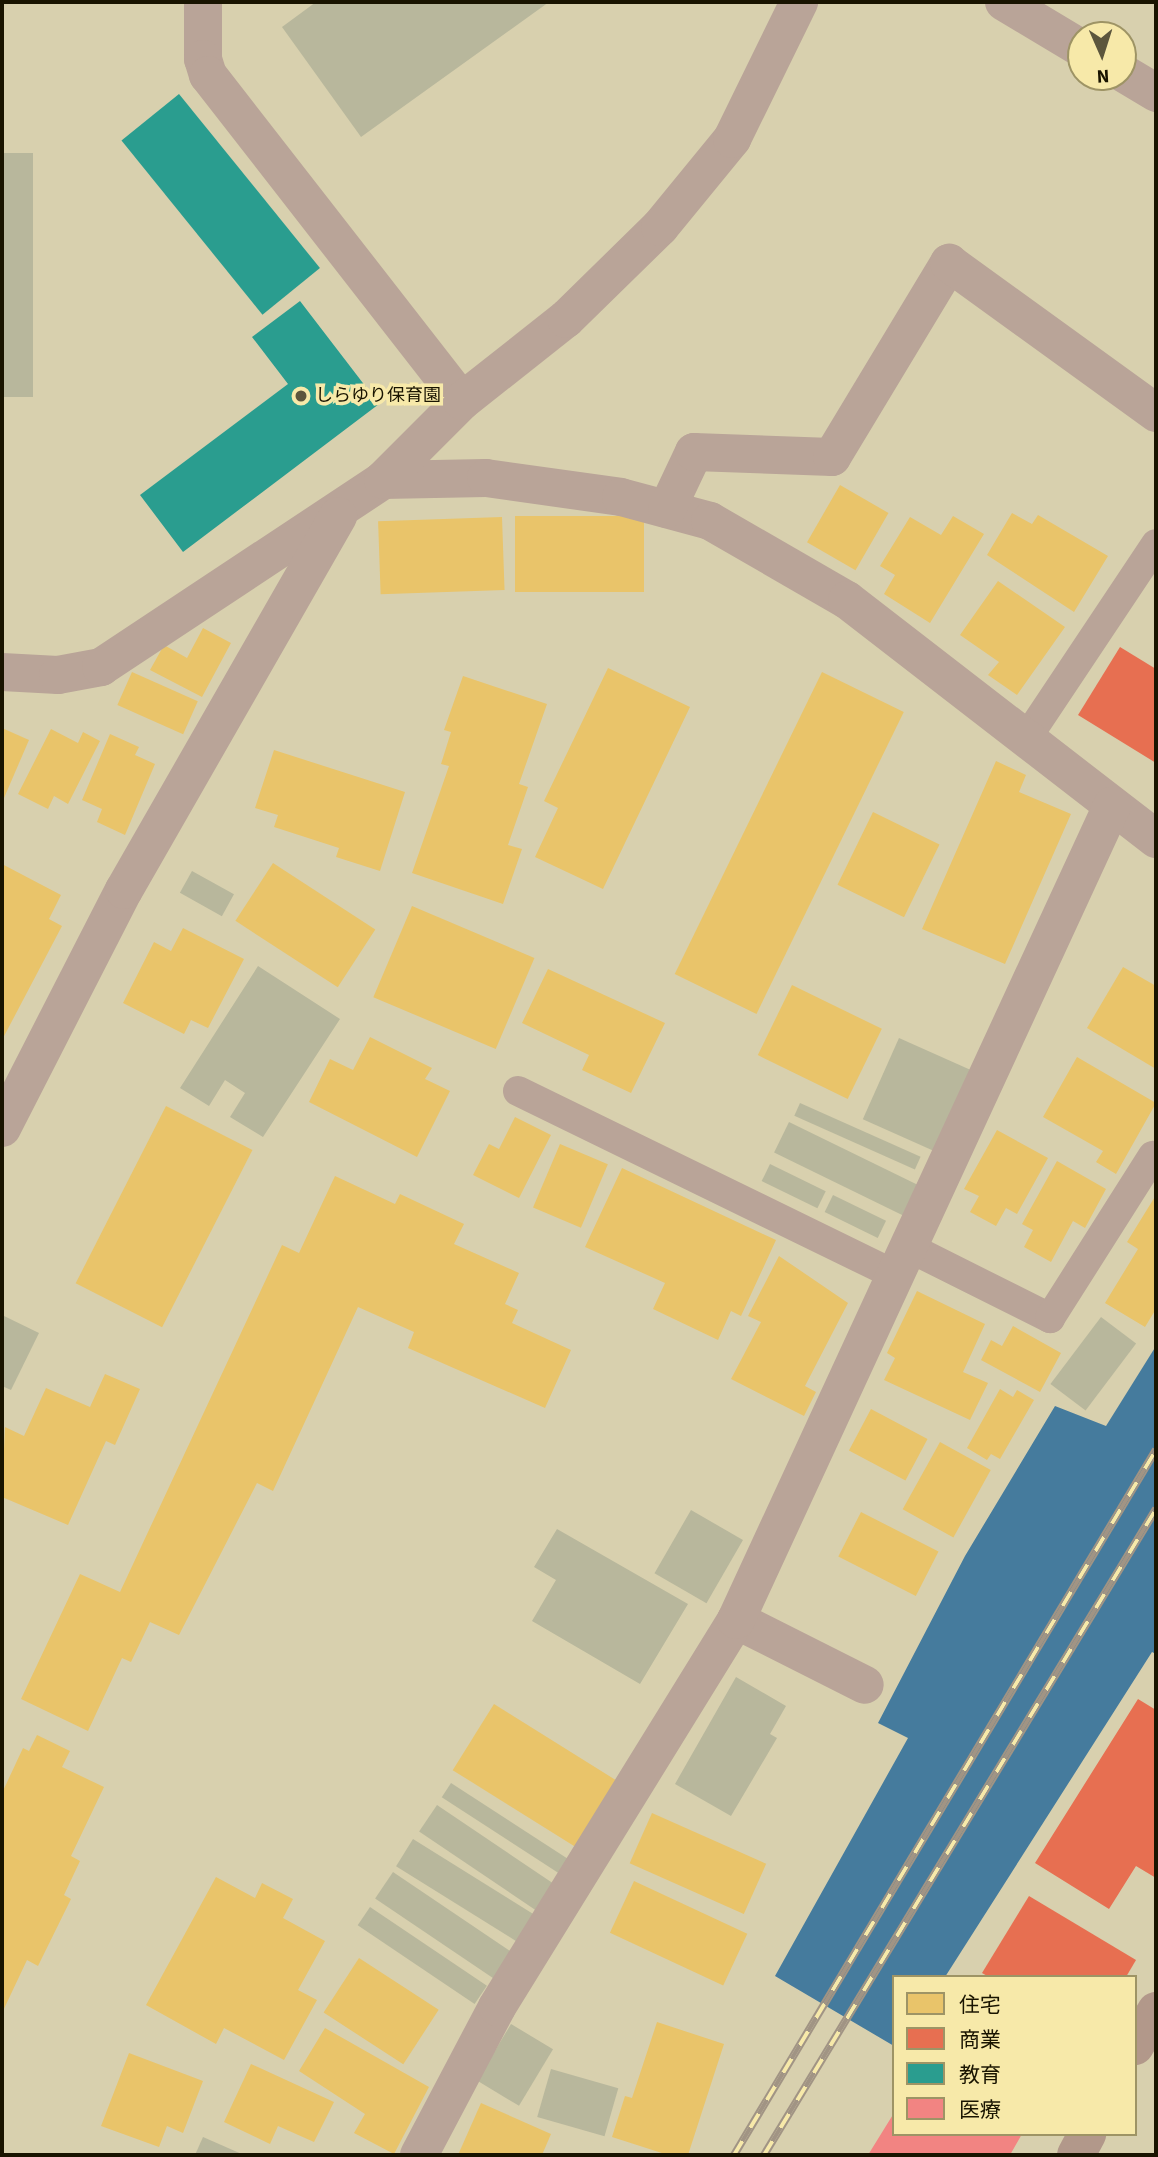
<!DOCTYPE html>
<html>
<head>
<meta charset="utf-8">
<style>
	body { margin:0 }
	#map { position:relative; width:1158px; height:2157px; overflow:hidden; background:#d8d0ae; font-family:"Source Sans 3","Noto Sans JP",sans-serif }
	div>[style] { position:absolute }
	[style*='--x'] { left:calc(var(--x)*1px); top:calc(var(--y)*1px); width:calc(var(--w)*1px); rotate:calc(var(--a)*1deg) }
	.homes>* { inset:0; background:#e9c46a; transform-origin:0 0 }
	.shops>* { inset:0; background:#e76f51 }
	.schools>* { inset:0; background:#2a9d8f; transform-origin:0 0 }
	.health>* { inset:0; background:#f28482 }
	.public>* { inset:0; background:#457b9d }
	.building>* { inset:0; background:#b8b79c; transform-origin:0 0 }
	.lane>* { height:30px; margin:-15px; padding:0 15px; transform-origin:15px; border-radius:15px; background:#b9a498 }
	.street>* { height:38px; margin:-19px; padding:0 19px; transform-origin:19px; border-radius:19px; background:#b9a498 }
	.secondary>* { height:38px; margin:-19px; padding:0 19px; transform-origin:19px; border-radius:19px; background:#b2988a }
	.rail>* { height:8px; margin-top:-4px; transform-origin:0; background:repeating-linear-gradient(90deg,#f7e9a9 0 16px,#a19484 0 32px); box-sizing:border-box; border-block:2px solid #a19484 }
	.dots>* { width:19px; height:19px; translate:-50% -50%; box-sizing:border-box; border:4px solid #f7e9a9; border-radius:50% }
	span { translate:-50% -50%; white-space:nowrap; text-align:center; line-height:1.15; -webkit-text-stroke:7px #f7e9a9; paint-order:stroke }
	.poi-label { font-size:18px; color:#191400 }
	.left { translate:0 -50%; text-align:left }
	.frame { position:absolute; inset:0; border:4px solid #191400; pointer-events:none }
	.legend { position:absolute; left:892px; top:1975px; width:245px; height:161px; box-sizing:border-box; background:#f7e9a9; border:2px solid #9e9465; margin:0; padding:9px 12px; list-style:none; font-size:21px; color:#191400 }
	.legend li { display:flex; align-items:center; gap:14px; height:35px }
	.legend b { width:35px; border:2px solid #9e9465 }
	.north { position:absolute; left:1067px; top:21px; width:70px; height:70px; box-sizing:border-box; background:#f7e9a9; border:2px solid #9e9465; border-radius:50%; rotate:177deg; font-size:19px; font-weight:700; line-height:28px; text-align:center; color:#191400 }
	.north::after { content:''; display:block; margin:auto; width:24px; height:32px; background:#5c563d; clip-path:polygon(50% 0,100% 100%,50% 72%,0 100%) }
</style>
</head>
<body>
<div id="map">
	<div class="homes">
		<i style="left:840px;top:485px;width:56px;height:66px;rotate:30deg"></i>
		<i style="clip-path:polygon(1012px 513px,1032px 524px,1038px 515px,1108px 556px,1074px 612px,987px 555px)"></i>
		<i style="left:515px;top:516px;width:129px;height:76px"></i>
		<i style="clip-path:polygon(953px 516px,984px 534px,930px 623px,884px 594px,895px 575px,880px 566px,910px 517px,941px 535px)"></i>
		<i style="left:502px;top:517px;width:73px;height:124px;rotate:88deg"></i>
		<i style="clip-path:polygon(998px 581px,1065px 627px,1017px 695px,988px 675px,999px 662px,960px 635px)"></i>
		<i style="clip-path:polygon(203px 628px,231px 643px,202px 697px,150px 670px,164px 645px,187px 658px)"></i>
		<i style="clip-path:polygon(608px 668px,690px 707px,603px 889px,535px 857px,558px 808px,544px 801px)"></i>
		<i style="left:132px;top:672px;width:72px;height:36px;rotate:24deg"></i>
		<i style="left:822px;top:672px;width:91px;height:336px;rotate:26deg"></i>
		<i style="clip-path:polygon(463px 676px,547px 704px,519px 784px,528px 787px,508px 845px,522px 849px,503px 904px,412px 873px,449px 766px,441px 764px,451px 732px,444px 730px)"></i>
		<i style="clip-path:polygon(2px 728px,29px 740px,4px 798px,2px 797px)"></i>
		<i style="clip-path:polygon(51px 729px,78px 743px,83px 732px,100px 741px,68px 804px,54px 796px,48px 809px,18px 794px)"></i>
		<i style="clip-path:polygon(110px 734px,139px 747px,135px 755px,155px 764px,125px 835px,97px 822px,102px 809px,82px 800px)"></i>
		<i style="clip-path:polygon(274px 750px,405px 792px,380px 871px,336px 857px,339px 848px,274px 827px,278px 815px,255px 808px)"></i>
		<i style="clip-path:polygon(996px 761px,1026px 775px,1019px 792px,1071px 814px,1005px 964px,922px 929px)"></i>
		<i style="left:873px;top:812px;width:74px;height:81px;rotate:26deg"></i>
		<i style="left:273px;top:863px;width:122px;height:69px;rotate:33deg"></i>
		<i style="clip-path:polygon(2px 864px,61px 895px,49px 919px,62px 926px,2px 1040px)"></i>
		<i style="left:412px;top:906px;width:133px;height:99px;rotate:23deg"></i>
		<i style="clip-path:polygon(183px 928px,244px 959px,208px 1028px,191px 1020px,184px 1034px,123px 1003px,154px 942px,171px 951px)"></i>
		<i style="clip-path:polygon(1123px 967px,1156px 986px,1156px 1069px,1087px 1028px)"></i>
		<i style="clip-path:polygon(548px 969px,665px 1023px,631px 1093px,582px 1070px,589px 1055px,522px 1023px)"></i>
		<i style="left:792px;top:985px;width:100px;height:78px;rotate:26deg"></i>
		<i style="clip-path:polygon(370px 1037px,432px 1068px,425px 1079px,450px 1091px,417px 1157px,309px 1102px,330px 1059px,353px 1070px)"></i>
		<i style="clip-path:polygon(1077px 1057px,1156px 1103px,1116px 1174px,1096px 1162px,1103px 1151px,1043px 1117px)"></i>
		<i style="left:166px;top:1106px;width:97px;height:199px;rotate:27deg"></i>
		<i style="clip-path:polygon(515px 1117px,551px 1135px,519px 1198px,473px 1175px,489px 1144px,499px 1149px)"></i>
		<i style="clip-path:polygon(997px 1130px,1048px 1158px,1017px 1214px,1006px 1208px,996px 1226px,970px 1212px,979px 1196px,964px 1189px)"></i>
		<i style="left:560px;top:1144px;width:52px;height:69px;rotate:23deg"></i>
		<i style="clip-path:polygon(1057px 1161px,1106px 1189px,1085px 1228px,1073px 1221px,1051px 1262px,1024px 1247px,1033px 1230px,1022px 1224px)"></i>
		<i style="clip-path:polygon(622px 1168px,776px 1240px,741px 1316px,731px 1311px,718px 1340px,653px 1309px,665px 1283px,585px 1247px)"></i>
		<i style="clip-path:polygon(335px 1176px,395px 1204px,400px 1194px,464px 1224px,454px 1244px,519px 1273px,505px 1304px,518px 1310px,512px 1323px,571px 1350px,545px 1408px,408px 1348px,414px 1332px,358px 1307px,273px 1491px,257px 1483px,179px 1635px,150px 1622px,131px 1662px,122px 1658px,88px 1731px,21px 1699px,80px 1574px,120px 1592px,282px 1245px,299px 1253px)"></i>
		<i style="clip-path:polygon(1156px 1195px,1156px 1309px,1145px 1327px,1105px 1303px,1138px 1249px,1127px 1242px)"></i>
		<i style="clip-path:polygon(779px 1256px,848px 1303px,805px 1386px,816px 1392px,804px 1416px,731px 1379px,761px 1322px,748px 1316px)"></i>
		<i style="clip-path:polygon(917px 1291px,985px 1324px,963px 1372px,988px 1383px,970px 1420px,884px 1380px,895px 1358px,887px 1353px)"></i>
		<i style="clip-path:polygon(1013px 1326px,1061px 1353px,1040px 1392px,981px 1360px,991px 1340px,1002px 1346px)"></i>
		<i style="clip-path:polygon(105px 1374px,140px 1389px,115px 1445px,106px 1441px,68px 1525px,2px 1497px,5px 1427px,24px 1436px,46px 1388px,90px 1407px)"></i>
		<i style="clip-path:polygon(1000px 1389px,1013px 1397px,1017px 1390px,1034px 1400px,1000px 1459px,991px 1454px,987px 1460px,967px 1448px)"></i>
		<i style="left:871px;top:1409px;width:64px;height:47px;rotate:28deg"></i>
		<i style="left:940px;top:1442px;width:58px;height:77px;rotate:29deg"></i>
		<i style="left:861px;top:1512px;width:87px;height:50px;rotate:27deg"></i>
		<i style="left:494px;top:1704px;width:145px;height:78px;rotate:32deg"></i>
		<i style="clip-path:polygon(37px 1735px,70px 1751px,62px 1767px,104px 1787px,71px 1856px,80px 1861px,64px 1895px,71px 1899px,38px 1966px,27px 1960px,2px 2013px,2px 1793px,23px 1748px,29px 1751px)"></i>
		<i style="left:652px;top:1813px;width:125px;height:55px;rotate:24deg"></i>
		<i style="clip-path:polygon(216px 1877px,255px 1898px,262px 1883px,293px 1899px,283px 1918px,325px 1941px,298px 1990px,317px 2000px,284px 2060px,224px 2028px,216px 2044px,146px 2005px)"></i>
		<i style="left:634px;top:1881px;width:125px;height:57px;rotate:25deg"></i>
		<i style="left:359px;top:1958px;width:95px;height:65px;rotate:33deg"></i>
		<i style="clip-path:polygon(657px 2022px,724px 2044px,688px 2155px,668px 2155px,612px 2137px,625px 2096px,632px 2098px)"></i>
		<i style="clip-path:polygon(325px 2028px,429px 2087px,394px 2154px,354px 2133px,365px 2114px,299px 2071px)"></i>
		<i style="clip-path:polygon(129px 2053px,203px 2081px,183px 2133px,167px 2126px,159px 2147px,101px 2126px)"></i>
		<i style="clip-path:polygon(251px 2064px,334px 2102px,314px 2142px,278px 2126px,270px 2144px,224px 2122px)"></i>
		<i style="clip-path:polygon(481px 2103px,551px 2134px,542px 2155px,458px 2155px)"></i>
	</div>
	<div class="shops">
		<i style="clip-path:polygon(1120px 647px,1156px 669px,1156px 763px,1078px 715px)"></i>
		<i style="clip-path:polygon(1138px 1699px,1156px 1710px,1156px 1878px,1136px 1866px,1109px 1909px,1035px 1863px)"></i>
		<i style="clip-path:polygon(1029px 1896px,1136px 1960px,1126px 1977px,989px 1977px,982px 1973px)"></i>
	</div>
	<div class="schools">
		<i style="left:179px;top:94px;width:224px;height:74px;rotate:51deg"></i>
		<i style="clip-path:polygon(300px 301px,379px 404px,183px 552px,140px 495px,288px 384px,252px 337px)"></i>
	</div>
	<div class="health">
		<i style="clip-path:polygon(894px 2113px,894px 2134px,1022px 2134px,1010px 2155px,868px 2155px)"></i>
	</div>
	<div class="public">
		<i style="clip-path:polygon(1156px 1346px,1156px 1654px,1152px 1652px,945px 1977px,894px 1977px,894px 2046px,775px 1976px,908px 1738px,878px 1723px,965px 1556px,1055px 1406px,1106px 1426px)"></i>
	</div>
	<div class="building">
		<i style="clip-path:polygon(316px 2px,549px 2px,361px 137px,282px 27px)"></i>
		<i style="left:33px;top:153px;width:244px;height:31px;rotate:90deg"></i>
		<i style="left:192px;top:871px;width:48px;height:25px;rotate:29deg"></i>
		<i style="clip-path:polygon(258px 966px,340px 1019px,263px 1137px,230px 1117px,245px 1093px,225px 1080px,209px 1106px,180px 1088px)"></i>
		<i style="left:899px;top:1038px;width:81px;height:89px;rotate:24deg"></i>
		<i style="left:800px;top:1103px;width:132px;height:14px;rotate:24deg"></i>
		<i style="left:789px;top:1122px;width:143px;height:34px;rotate:26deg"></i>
		<i style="left:770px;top:1164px;width:62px;height:19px;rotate:26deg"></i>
		<i style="left:833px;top:1195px;width:59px;height:19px;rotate:26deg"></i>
		<i style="clip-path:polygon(2px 1315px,39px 1333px,11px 1390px,2px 1386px)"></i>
		<i style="left:1101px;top:1317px;width:44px;height:84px;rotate:37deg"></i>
		<i style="left:691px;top:1510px;width:60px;height:73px;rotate:30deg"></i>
		<i style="clip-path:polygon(557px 1529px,688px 1604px,640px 1684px,532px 1621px,556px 1580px,534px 1567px)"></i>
		<i style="clip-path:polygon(736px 1677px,786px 1706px,770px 1734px,777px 1738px,731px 1816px,675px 1784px)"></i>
		<i style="left:451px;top:1783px;width:141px;height:17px;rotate:33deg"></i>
		<i style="left:437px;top:1805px;width:143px;height:32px;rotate:34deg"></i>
		<i style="left:413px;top:1839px;width:146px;height:32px;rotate:32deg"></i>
		<i style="left:393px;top:1872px;width:147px;height:32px;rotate:34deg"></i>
		<i style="left:370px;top:1907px;width:141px;height:22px;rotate:34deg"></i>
		<i style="left:511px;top:2024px;width:49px;height:66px;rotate:31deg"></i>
		<i style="left:551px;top:2069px;width:70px;height:50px;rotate:16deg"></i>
		<i style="clip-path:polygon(203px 2137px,244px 2155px,195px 2155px)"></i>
	</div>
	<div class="lane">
		<i style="--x:1026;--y:739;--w:234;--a:-56.3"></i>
		<i style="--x:518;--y:1091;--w:420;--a:26"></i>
		<i style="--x:908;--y:1247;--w:159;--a:26.6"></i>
		<i style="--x:1050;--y:1318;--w:192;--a:-57.6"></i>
	</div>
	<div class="street">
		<i style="--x:203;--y:2;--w:57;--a:90"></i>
		<i style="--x:203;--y:59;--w:17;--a:73"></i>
		<i style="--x:208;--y:75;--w:413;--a:52.1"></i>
		<i style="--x:1004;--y:2;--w:90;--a:30.9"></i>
		<i style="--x:1123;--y:73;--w:39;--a:31"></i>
		<i style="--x:383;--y:480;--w:103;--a:-1.1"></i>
		<i style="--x:486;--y:478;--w:136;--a:8"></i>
		<i style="--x:621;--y:497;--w:92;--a:15.1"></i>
		<i style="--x:710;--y:521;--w:158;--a:30"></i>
		<i style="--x:847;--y:600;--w:391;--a:37.7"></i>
		<i style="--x:667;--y:509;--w:63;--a:-64.7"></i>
		<i style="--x:694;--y:452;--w:138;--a:2.1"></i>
		<i style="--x:832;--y:457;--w:227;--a:-58.9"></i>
		<i style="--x:949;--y:263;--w:256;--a:35.9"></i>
		<i style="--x:2;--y:672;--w:56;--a:3.1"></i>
		<i style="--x:58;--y:675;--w:44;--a:-10.5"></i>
		<i style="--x:101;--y:667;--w:338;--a:-33.5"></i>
		<i style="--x:383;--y:480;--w:112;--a:-45"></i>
		<i style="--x:462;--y:401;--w:132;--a:-38.3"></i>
		<i style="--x:566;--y:319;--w:132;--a:-44.4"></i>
		<i style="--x:660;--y:227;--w:114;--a:-50.7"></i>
		<i style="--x:732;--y:139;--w:153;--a:-63.9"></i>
		<i style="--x:2;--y:1128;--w:267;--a:-62.9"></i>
		<i style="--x:124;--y:890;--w:431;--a:-60.2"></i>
		<i style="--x:736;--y:1620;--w:144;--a:26.7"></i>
		<i style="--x:419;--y:2155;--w:167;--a:-62.2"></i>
		<i style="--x:497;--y:2007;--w:455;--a:-58.3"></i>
		<i style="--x:736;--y:1620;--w:897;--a:-65.21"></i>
	</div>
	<div class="secondary">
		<i style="--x:1135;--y:2046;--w:41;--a:-59"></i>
		<i style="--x:1076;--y:2155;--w:24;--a:-62"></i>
	</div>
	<div class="rail">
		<i style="--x:734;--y:2155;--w:822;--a:-59.1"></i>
		<i style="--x:764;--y:2155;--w:756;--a:-58.75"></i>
	</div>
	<div class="dots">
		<i style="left:301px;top:396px;background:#5c563d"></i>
	</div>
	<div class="poi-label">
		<span class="left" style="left:315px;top:396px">しらゆり保育園</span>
	</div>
	<div class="frame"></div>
	<ul class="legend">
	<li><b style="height:19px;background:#e9c46a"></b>住宅</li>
	<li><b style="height:19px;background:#e76f51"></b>商業</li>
	<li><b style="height:19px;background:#2a9d8f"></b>教育</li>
	<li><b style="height:19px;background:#f28482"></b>医療</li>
	</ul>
	<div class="north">N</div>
</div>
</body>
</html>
